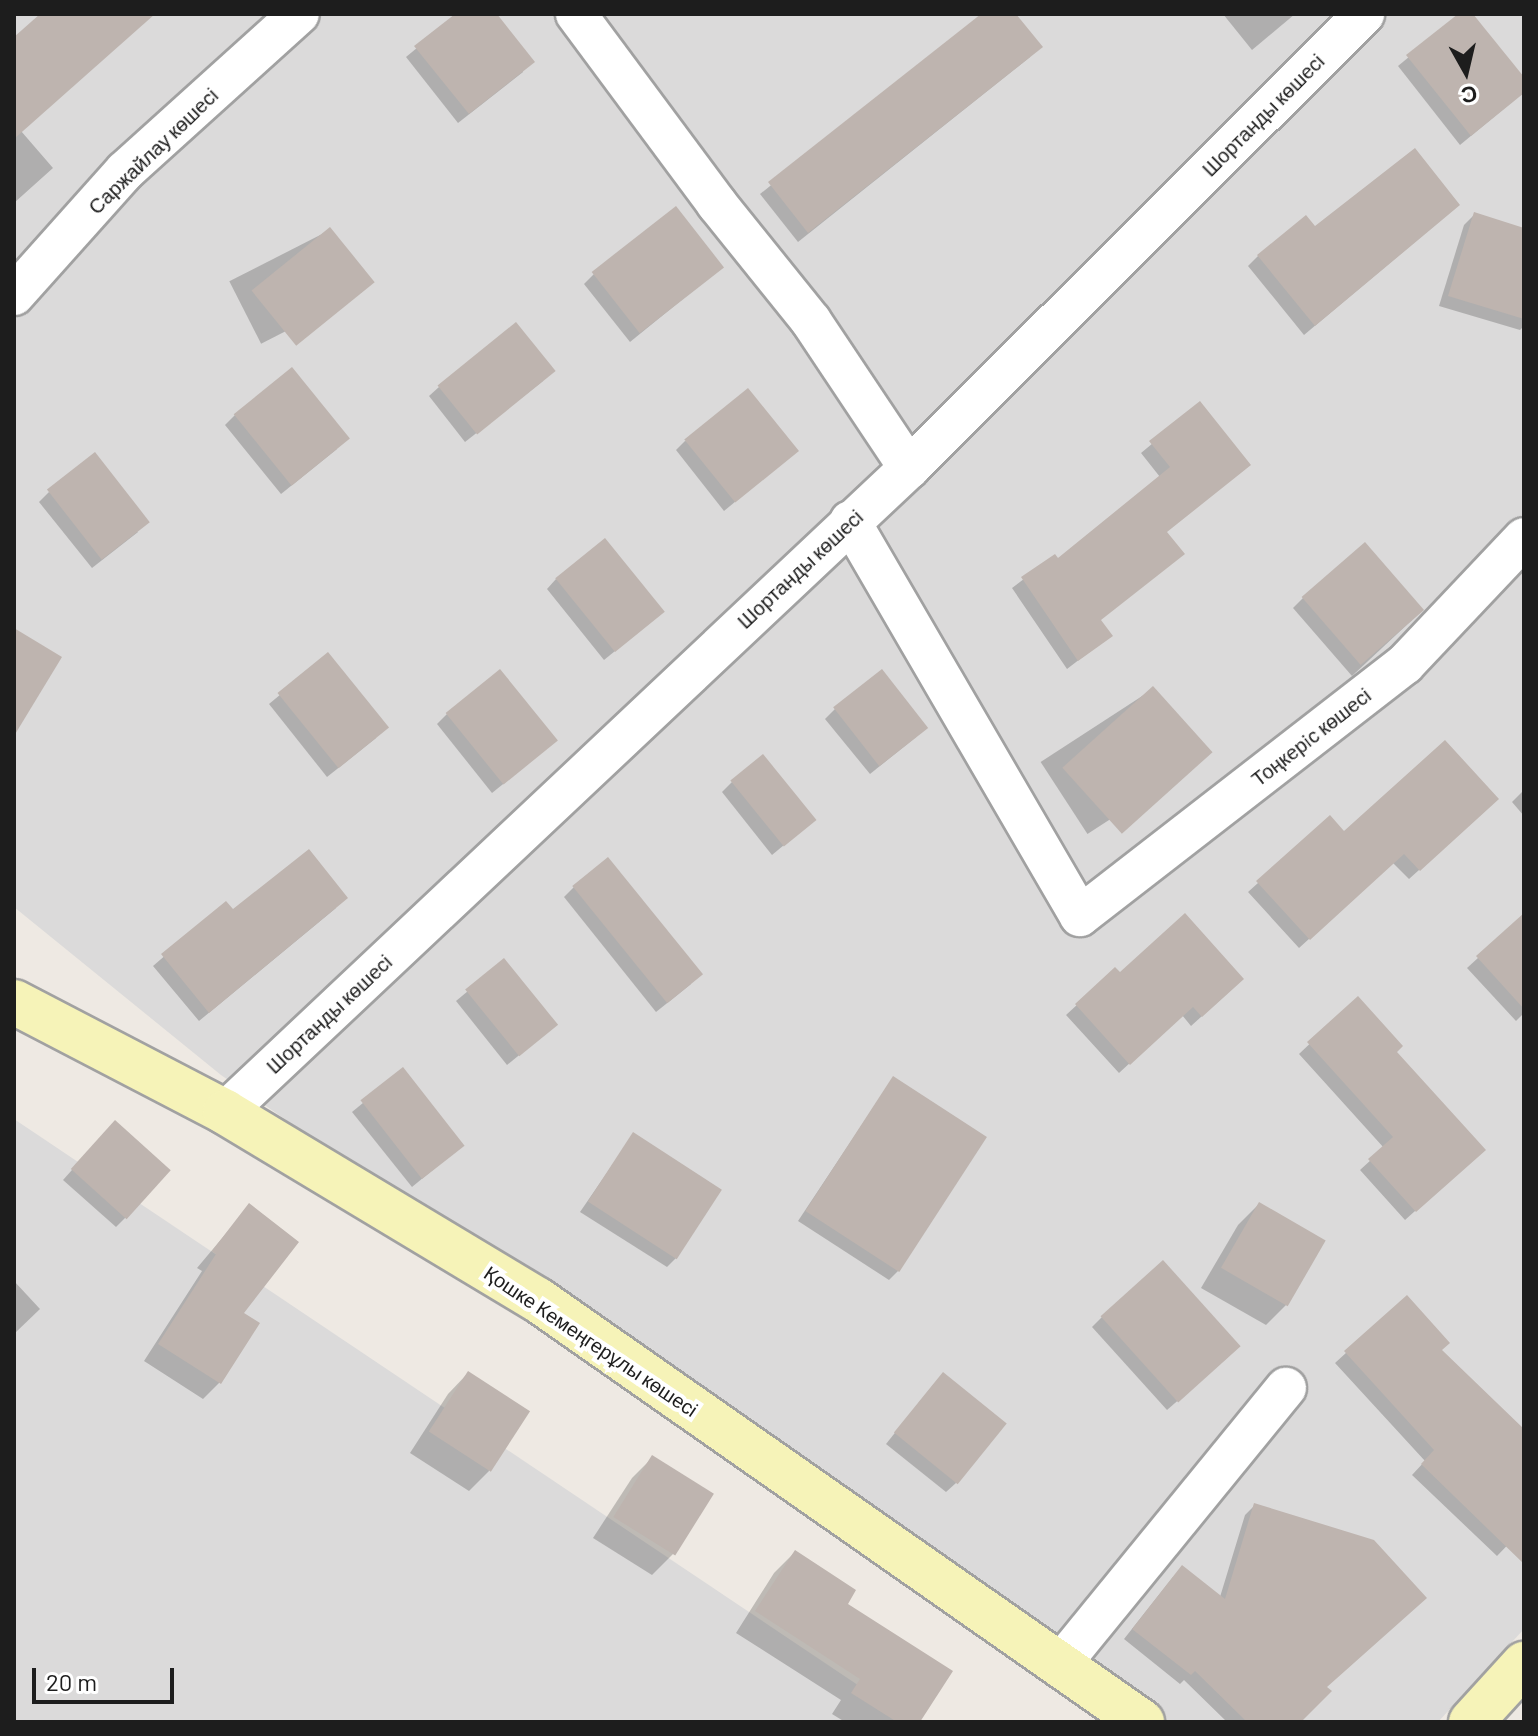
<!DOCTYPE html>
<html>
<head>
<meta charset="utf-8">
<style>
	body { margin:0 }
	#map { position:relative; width:1538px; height:1736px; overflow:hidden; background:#eee9e3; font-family:Barlow,sans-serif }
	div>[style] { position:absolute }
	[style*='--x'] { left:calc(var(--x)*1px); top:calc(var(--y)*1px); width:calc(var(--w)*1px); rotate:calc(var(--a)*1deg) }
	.residential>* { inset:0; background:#dbdada }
	.shadow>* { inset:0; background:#0003; transform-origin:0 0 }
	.building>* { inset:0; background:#beb4af; transform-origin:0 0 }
	.roads { filter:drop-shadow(2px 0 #a1a1a1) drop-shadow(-2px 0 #a1a1a1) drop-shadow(0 2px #a1a1a1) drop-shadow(0 -2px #a1a1a1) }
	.street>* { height:40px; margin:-20px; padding:0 20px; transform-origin:20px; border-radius:20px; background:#fff }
	.secondary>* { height:44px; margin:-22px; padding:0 22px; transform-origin:22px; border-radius:22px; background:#f6f3b8 }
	span { translate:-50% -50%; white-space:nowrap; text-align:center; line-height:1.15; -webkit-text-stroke:8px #fff; paint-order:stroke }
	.street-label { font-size:20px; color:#1d1d1d }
	.frame { position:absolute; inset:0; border:16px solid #1d1d1d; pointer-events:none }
	.north { position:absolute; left:1426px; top:32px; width:80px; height:80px; -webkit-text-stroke:6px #fff; paint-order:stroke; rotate:172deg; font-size:22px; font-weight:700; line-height:32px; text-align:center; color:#1d1d1d }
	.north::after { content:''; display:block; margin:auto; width:28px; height:36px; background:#1d1d1d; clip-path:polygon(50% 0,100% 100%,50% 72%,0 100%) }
	.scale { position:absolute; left:32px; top:1668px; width:142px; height:36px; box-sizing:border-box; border:4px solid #1d1d1d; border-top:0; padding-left:10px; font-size:24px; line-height:28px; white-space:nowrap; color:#1d1d1d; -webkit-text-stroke:6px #fff; paint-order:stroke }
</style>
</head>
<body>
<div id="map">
	<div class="residential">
		<i style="clip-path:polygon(14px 14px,1524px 14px,1524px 1629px,1438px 1722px,1157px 1722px,221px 1075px,14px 907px)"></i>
		<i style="clip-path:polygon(14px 1119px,913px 1722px,14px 1722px)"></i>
	</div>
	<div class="shadow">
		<i style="clip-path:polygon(43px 14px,145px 14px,21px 131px,53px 168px,14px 203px,14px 40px)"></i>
		<i style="clip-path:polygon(458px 14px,494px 14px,523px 72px,458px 123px,406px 57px)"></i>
		<i style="clip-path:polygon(984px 14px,1013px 14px,1030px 57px,798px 242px,760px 194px)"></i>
		<i style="clip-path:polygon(1223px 14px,1295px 14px,1252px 50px)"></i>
		<i style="clip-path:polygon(1461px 14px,1471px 14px,1524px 80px,1524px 92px,1460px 145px,1398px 66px)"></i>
		<i style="clip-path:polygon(1448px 214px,1304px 335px,1248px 266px,1258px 256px,1314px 229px)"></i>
		<i style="clip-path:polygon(1474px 215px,1524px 230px,1524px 326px,1520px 330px,1439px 306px,1464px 225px)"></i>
		<i style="left:330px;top:230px;width:70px;height:113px;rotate:63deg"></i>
		<i style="clip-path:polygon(594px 274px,711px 276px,630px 342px,584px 284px)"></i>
		<i style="clip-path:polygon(543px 381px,465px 442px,429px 396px,439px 387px)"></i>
		<i style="clip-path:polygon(1200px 404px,1165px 533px,1099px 621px,1110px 636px,1067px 669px,1012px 588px,1054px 556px,1057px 561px,1160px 477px,1141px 453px)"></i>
		<i style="clip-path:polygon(235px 415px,337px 449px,281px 494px,225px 425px)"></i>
		<i style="clip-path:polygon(685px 441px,786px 460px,724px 511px,676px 450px)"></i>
		<i style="clip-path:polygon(49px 492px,138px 532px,92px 568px,39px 502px)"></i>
		<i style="clip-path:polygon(556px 579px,652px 621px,604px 660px,547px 589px)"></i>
		<i style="clip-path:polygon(1303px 598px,1412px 620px,1352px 676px,1293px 608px)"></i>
		<i style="clip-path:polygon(328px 655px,376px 738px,327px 777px,269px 704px)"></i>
		<i style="left:1153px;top:689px;width:86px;height:134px;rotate:57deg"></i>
		<i style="clip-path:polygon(835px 709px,916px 737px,870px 774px,825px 719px)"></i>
		<i style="clip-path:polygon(447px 714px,545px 750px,492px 793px,437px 724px)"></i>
		<i style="clip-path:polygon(732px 782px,814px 820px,772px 855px,722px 792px)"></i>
		<i style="clip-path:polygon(1524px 790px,1524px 816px,1512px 802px)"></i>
		<i style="clip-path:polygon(1487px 809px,1409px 879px,1393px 863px,1299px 948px,1248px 892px,1258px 883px,1344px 834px)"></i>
		<i style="clip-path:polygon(574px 887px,691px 984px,656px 1012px,564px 897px)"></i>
		<i style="clip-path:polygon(226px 903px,233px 912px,336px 908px,199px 1021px,153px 966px)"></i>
		<i style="clip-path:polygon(1524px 916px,1524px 1013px,1516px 1021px,1467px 968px)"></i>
		<i style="clip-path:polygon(504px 961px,545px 1034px,507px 1065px,456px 1001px)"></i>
		<i style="clip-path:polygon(1115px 970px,1119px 975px,1232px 989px,1191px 1026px,1182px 1015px,1119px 1073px,1066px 1015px)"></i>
		<i style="clip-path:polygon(1357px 999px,1473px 1159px,1405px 1220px,1360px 1170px,1384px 1148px,1299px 1054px)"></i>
		<i style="clip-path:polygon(403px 1070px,452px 1154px,412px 1187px,352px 1112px)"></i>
		<i style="clip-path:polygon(893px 1078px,899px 1270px,889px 1280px,798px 1221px)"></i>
		<i style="clip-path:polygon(106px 1132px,126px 1217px,116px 1227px,63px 1180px)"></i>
		<i style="clip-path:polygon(633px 1135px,677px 1257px,667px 1267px,580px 1212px)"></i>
		<i style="clip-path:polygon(1259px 1204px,1286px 1305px,1266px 1325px,1201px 1288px,1238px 1225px)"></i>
		<i style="clip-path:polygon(249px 1206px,241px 1313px,257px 1323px,219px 1383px,203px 1399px,144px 1361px,202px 1271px,197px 1268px)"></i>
		<i style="clip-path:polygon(14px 1281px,40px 1309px,14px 1334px)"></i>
		<i style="clip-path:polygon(1406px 1298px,1440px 1351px,1524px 1432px,1524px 1528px,1497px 1556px,1412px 1475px,1425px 1461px,1335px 1363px)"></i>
		<i style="clip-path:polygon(1102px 1317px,1228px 1357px,1167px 1410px,1092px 1327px)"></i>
		<i style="clip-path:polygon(468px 1373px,489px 1471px,469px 1491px,410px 1453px,448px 1394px)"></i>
		<i style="clip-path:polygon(934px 1384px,956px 1483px,946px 1492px,886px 1444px)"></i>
		<i style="clip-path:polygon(652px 1458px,673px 1554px,652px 1575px,593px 1538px,632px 1478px)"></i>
		<i style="clip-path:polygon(1255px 1505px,1325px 1688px,1298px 1722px,1227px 1722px,1184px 1680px,1180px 1684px,1124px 1639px,1173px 1577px,1220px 1597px,1245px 1515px)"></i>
		<i style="clip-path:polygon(795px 1552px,918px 1722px,845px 1722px,832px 1714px,841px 1700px,736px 1633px,774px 1573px)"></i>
	</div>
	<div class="building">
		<i style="clip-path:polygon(40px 14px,155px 14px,14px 139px,14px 37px)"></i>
		<i style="clip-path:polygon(455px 14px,497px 14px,535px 62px,469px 114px,414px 46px)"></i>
		<i style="clip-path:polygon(981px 14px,1016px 14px,1043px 47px,808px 233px,768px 182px)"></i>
		<i style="clip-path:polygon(1458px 14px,1473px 14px,1524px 77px,1524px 93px,1471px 136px,1406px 55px)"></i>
		<i style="clip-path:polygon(1415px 148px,1460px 205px,1315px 326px,1257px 255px,1306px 215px,1315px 226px)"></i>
		<i style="left:676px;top:206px;width:78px;height:107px;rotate:52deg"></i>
		<i style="clip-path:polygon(1474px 212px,1524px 228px,1524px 319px,1448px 296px)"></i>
		<i style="left:330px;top:227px;width:71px;height:101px;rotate:51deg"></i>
		<i style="left:516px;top:322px;width:63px;height:101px;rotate:51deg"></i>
		<i style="left:292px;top:367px;width:92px;height:75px;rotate:51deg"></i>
		<i style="left:748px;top:388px;width:81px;height:82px;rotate:51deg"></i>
		<i style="clip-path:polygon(1200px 401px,1251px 465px,1167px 532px,1185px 554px,1101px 620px,1113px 636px,1078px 661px,1021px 577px,1055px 554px,1058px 558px,1170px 467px,1149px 441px)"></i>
		<i style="left:95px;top:452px;width:89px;height:61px;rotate:52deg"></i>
		<i style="left:605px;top:538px;width:95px;height:64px;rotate:51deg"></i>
		<i style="left:1365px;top:542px;width:90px;height:84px;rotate:49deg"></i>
		<i style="clip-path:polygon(14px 628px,62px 657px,14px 736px)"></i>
		<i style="left:328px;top:652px;width:97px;height:65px;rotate:51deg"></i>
		<i style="left:500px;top:669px;width:92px;height:70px;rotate:51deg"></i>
		<i style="left:882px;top:669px;width:75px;height:62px;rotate:52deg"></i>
		<i style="left:1153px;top:686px;width:89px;height:122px;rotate:48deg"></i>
		<i style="clip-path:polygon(1445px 740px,1499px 799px,1420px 871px,1404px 854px,1310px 940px,1256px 881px,1330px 815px,1344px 831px)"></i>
		<i style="left:763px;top:754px;width:85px;height:42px;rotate:51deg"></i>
		<i style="clip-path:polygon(309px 849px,348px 898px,209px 1013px,161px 954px,226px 901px,233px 909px)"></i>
		<i style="left:608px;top:857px;width:151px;height:46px;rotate:51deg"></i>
		<i style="clip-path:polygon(1185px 913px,1244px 979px,1202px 1017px,1193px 1007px,1130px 1065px,1075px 1004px,1115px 967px,1120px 972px)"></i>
		<i style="clip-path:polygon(1524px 913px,1524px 1009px,1476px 956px)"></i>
		<i style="left:504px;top:958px;width:86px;height:50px;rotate:51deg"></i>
		<i style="clip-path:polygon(1358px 996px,1403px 1046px,1397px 1052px,1486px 1150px,1416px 1212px,1368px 1159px,1393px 1137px,1307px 1042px)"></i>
		<i style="left:403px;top:1067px;width:100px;height:54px;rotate:52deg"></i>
		<i style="left:893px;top:1076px;width:112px;height:161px;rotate:33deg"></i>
		<i style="left:115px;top:1120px;width:75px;height:66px;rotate:42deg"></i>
		<i style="left:633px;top:1132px;width:106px;height:83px;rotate:33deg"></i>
		<i style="left:1259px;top:1202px;width:77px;height:76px;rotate:30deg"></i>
		<i style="clip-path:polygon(249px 1203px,299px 1242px,244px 1313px,260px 1323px,221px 1384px,158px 1344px,216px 1254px,212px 1251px)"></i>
		<i style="left:1163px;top:1260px;width:116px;height:84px;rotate:48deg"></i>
		<i style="clip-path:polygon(1407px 1295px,1450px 1343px,1442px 1350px,1524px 1429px,1524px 1564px,1421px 1464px,1434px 1450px,1344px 1351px)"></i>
		<i style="left:468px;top:1371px;width:74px;height:72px;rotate:33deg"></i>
		<i style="left:943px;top:1372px;width:82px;height:78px;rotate:39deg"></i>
		<i style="left:652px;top:1455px;width:73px;height:73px;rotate:32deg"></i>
		<i style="clip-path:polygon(1254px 1503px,1374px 1540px,1427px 1598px,1327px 1687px,1332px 1691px,1301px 1722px,1247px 1722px,1195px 1671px,1191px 1675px,1132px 1629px,1182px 1565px,1225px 1599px)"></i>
		<i style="clip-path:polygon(795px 1550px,856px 1590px,848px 1604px,953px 1671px,920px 1722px,897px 1722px,851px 1693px,860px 1679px,755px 1611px)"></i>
	</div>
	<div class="roads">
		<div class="street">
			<i style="--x:576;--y:14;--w:237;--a:53.4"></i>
			<i style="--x:717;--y:204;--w:150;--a:51.2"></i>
			<i style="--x:811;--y:321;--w:177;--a:56.3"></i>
			<i style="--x:14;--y:295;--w:166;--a:-48.2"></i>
			<i style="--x:125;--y:171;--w:234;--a:-42.1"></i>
			<i style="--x:850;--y:521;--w:457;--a:59.8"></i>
			<i style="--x:1080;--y:916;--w:411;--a:-37.8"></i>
			<i style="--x:1405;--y:664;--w:173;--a:-46.6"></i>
			<i style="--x:225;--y:1112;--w:939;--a:-43.27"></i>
			<i style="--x:909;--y:468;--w:643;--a:-44.94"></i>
			<i style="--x:1059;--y:1666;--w:359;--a:-50.8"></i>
		</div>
		<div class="secondary">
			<i style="--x:14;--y:1002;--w:238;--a:27.5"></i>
			<i style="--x:225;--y:1112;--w:365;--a:31"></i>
			<i style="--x:538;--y:1300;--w:737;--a:34.94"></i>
			<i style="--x:1471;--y:1722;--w:79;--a:-47.6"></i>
		</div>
	</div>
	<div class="street-label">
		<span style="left:1263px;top:115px;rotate:-45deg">Шортанды көшесі</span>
		<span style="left:153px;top:151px;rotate:-44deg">Саржайлау көшесі</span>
		<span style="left:800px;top:569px;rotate:-43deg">Шортанды көшесі</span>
		<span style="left:1311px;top:737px;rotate:-38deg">Тоңкерiс көшесі</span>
		<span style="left:329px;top:1014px;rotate:-43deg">Шортанды көшесі</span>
		<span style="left:591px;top:1341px;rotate:34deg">Қошке Кемеңгерұлы көшесі</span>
	</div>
	<div class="frame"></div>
	<div class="north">С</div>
	<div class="scale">20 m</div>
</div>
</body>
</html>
